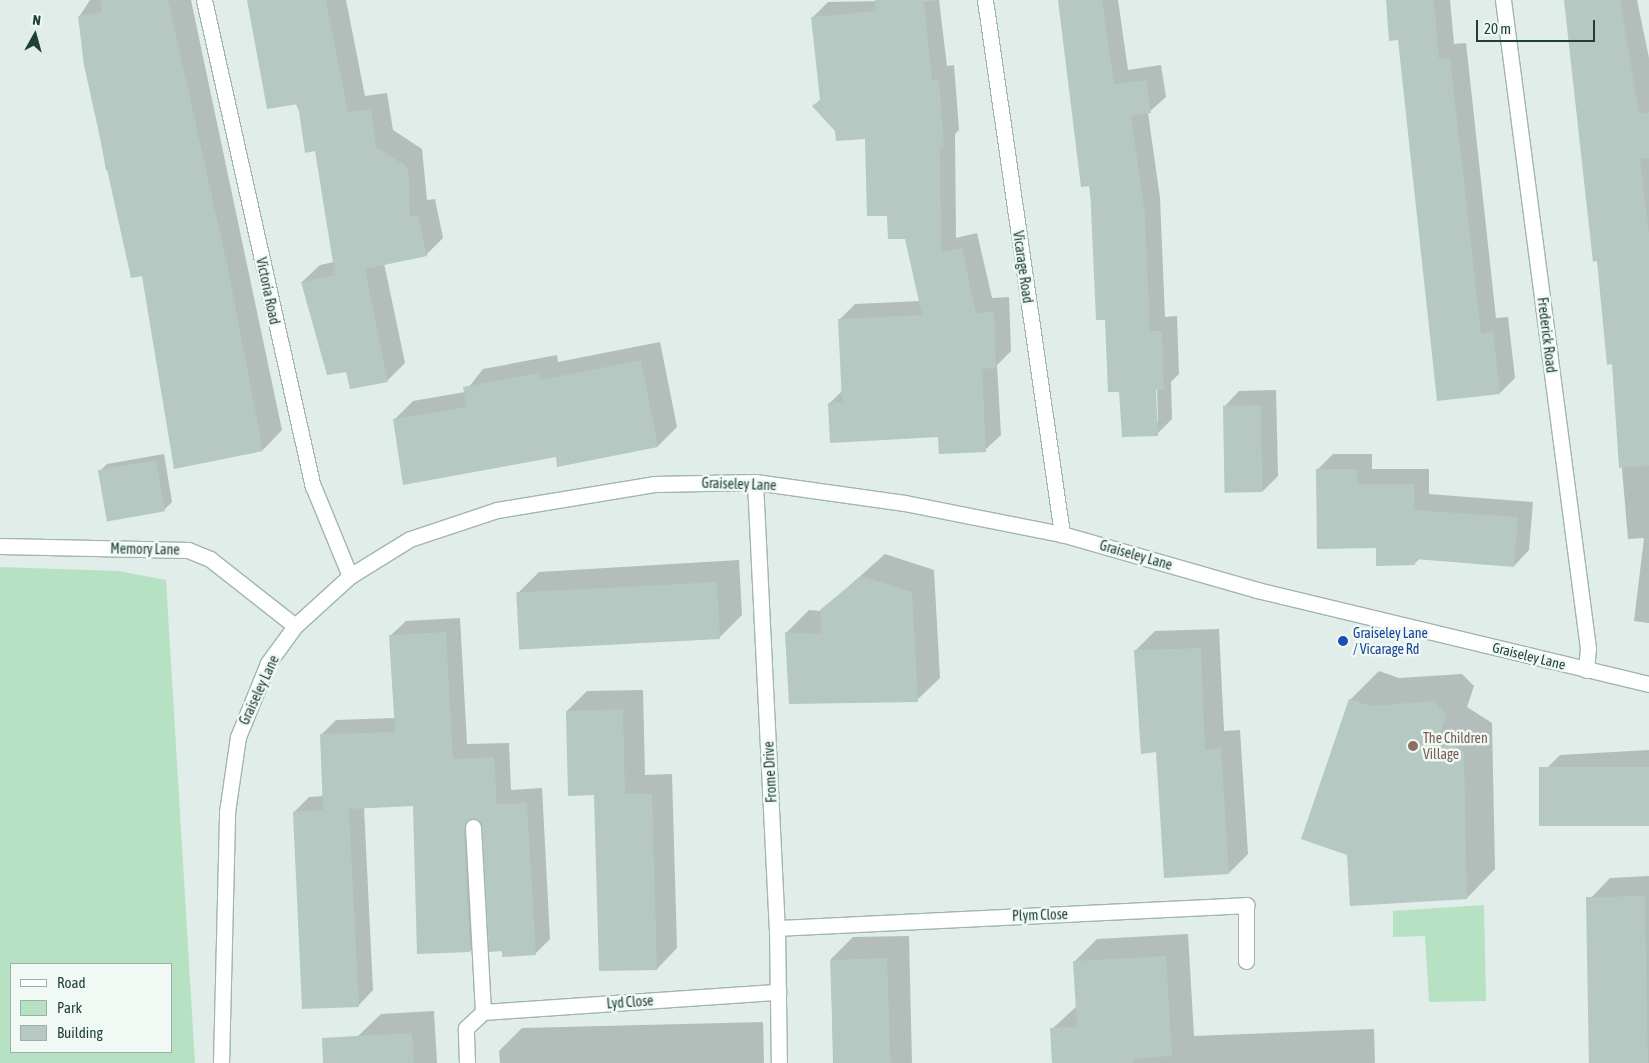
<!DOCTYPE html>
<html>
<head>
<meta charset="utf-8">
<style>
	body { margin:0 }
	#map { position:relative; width:1649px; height:1063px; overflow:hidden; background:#e0ede8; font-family:"Asap Condensed",sans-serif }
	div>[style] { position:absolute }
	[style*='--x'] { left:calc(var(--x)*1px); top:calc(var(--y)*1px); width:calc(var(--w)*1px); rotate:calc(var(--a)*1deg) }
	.green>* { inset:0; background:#b7e1c3 }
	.shadow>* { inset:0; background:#0003 }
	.building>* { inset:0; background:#b5c8c1; transform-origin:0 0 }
	.roads { filter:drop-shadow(1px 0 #a2b5af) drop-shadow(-1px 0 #a2b5af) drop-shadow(0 1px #a2b5af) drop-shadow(0 -1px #a2b5af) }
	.minor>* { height:15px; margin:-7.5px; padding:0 7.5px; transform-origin:7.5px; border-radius:7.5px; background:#fff }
	.dots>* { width:14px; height:14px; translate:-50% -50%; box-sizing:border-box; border:2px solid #f1f9f5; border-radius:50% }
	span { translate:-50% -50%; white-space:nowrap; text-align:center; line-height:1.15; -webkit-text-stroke:5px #f1f9f5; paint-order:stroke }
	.street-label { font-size:14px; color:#1f3f37 }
	.transit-label { font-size:14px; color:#164399 }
	.left { translate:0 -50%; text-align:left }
	.education-label { font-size:14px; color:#785e54 }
	.legend { position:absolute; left:10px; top:963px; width:162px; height:90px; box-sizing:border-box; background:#f1f9f5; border:1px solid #9dafa9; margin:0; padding:6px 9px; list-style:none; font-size:15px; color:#1f3f37 }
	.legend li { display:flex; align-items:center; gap:10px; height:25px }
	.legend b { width:25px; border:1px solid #9dafa9 }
	.north { position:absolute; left:10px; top:10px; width:50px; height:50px; -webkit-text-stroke:4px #f1f9f5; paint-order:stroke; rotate:7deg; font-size:14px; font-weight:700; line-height:20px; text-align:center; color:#1f3f37 }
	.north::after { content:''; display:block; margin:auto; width:18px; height:22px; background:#1f3f37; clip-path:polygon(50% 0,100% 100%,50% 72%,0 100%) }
	.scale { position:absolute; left:1476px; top:20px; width:119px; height:22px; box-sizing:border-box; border:2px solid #1f3f37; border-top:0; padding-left:6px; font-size:15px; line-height:18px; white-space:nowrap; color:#1f3f37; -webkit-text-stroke:4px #f1f9f5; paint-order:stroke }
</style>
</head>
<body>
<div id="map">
	<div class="green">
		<i style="clip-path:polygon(evenodd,0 567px,118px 571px,166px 580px,195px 1063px,0 1063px,0 567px,171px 964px,171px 1052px,11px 1052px,11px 964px,171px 964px)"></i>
		<i style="clip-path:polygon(1484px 905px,1486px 1001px,1429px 1002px,1425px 936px,1393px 937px,1393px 911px)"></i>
	</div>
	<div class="shadow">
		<i style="clip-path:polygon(90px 0,191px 0,282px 430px,263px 450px,143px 274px,110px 169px,106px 170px,79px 17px)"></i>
		<i style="clip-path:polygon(251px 0,346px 0,365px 96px,387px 93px,393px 130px,422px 149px,427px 200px,435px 199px,443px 238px,426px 255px,384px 263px,405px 363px,388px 380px,351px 388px,347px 370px,302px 282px,320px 265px,334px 262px,316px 150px)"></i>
		<i style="clip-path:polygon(939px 0,947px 66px,954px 65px,959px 130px,955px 134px,956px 238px,977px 233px,992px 298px,1009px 297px,1011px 351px,997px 365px,1001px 435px,985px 450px,829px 404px,843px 390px,840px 319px,855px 304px,920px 301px,906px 237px,888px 215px,866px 138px,836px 131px,814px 106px,821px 99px,812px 18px,828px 2px)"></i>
		<i style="clip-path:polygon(evenodd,1061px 0,1118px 0,1128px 70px,1161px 65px,1166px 97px,1148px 113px,1160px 198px,1165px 317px,1177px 316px,1179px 374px,1171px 382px,1172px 419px,1157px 434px,1120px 391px,1061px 0,1154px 384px,1157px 384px,1158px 422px,1156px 422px,1154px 384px)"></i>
		<i style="clip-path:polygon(1387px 0,1450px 0,1454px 44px,1466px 43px,1496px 318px,1508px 317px,1515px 378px,1500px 393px,1439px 400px,1399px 39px)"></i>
		<i style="clip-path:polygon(1565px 0,1637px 0,1649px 58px,1649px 623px,1634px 621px,1644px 538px,1628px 539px,1613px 363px,1598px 260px,1594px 260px)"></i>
		<i style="clip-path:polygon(660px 342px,677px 427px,658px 446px,556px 456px,394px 420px,413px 401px,465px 392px,483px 369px,557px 355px,558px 362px)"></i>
		<i style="clip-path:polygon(1276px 390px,1278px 476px,1263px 491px,1224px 407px,1239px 391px)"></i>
		<i style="clip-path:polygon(164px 454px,172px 502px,165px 509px,99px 472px,107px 464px)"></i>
		<i style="clip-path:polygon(1333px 454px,1372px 454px,1372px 469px,1429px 469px,1429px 494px,1533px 502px,1529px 550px,1514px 566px,1420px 558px,1414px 564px,1377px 547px,1317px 470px)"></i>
		<i style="clip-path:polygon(885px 554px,934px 570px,940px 678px,917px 700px,786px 633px,809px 610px,821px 611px)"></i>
		<i style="clip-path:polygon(739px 560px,742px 615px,719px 638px,517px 594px,539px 572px)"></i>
		<i style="clip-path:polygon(460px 618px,467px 744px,509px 743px,511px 790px,542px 788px,550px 939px,535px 954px,503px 950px,484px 826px,479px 821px,485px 936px,470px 951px,414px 805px,364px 807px,373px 990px,358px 1006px,294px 812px,309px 797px,324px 796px,321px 735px,336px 720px,395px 718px,390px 636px,406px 621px)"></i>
		<i style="clip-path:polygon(1219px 629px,1224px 731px,1240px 730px,1248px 854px,1229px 873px,1157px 751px,1135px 651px,1155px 631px)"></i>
		<i style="clip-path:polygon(1379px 671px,1399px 678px,1462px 674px,1474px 686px,1467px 707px,1492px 723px,1495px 869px,1467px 898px,1349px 854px,1350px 700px)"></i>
		<i style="clip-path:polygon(643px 690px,645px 775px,672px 774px,677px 948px,657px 969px,567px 711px,587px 691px)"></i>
		<i style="clip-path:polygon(1649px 750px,1649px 824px,1541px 774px,1560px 755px)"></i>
		<i style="clip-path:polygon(1649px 876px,1649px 1063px,1597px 1063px,1588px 901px,1610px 878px)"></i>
		<i style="clip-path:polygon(1188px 934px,1194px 1036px,1374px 1029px,1375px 1063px,1054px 1063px,1052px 1029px,1077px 1006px,1074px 962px,1097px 939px)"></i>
		<i style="clip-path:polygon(909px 936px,912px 1063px,833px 1063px,831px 959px,853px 937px)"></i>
		<i style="clip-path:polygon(434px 1011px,437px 1063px,360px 1063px,358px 1036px,381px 1014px)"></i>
		<i style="clip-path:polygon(763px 1022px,764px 1063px,500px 1063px,499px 1051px,522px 1028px)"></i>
	</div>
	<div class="building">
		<i style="clip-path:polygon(100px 0,168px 0,228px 268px,263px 451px,174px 469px,142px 276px,131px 278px,84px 65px,78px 16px,102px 12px)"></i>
		<i style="clip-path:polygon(247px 0,326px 0,348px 112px,371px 109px,376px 147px,406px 166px,409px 175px,410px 216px,418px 215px,427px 256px,365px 269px,388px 382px,350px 389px,346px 372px,327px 375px,301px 282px,335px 275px,315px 151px,305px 153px,298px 104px,267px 109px)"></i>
		<i style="clip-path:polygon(875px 0,924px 0,932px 80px,939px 80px,944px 147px,940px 147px,941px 252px,962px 248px,976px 313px,994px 312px,996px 368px,982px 369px,986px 452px,939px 454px,938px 437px,830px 443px,828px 403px,842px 402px,838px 319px,922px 315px,905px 239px,888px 239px,887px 216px,867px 216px,865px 139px,836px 141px,835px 131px,812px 106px,820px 100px,811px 17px,876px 11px)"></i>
		<i style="clip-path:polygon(1058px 0,1102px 0,1114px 84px,1146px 80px,1151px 113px,1131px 116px,1145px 214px,1150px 331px,1162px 331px,1164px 390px,1156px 390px,1158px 436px,1122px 437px,1119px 392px,1108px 392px,1105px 320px,1096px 320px,1090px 186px,1081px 187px)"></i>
		<i style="clip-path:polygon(1386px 0,1434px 0,1439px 59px,1450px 58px,1481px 333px,1493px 332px,1500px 394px,1437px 401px,1398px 40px,1389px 41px)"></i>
		<i style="clip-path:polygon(1564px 0,1620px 0,1639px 114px,1649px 112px,1649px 158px,1640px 159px,1649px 234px,1649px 466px,1619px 468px,1612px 364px,1607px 365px,1597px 261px,1593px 262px)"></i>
		<i style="clip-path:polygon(641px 360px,658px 447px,557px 467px,556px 457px,403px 485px,393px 419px,467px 407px,463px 387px,539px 373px,540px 380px)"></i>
		<i style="left:1261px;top:405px;width:87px;height:38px;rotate:89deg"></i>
		<i style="left:156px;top:460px;width:52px;height:59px;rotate:80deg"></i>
		<i style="clip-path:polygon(1316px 469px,1357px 469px,1357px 484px,1414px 484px,1414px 510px,1518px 517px,1514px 567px,1415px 559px,1415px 565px,1376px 566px,1376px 548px,1317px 549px)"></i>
		<i style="clip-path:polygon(861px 576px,912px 592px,918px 702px,789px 704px,785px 632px,822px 634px,820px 610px)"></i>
		<i style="left:717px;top:582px;width:57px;height:201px;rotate:87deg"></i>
		<i style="clip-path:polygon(446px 632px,453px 759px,494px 757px,497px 804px,527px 803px,536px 955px,502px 957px,502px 951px,489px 952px,482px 826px,473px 818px,464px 828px,470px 952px,417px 954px,413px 806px,349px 809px,359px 1007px,302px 1009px,293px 812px,323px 810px,320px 734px,395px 732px,389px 635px)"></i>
		<i style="clip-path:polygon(1201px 648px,1205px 750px,1221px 748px,1229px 874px,1164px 878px,1156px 752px,1141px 754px,1134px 650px)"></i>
		<i style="clip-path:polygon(1349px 699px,1370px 706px,1433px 701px,1447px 715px,1439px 736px,1464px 752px,1467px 899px,1350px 906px,1347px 855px,1301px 839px)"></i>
		<i style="clip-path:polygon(623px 709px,625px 794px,652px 794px,657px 970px,599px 971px,594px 795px,568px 796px,566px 711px)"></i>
		<i style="left:1649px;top:767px;width:59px;height:110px;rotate:90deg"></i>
		<i style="left:1645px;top:896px;width:167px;height:59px;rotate:89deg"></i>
		<i style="clip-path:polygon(1166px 956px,1172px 1056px,1133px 1059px,1133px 1063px,1052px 1063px,1050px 1028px,1077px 1027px,1073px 961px)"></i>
		<i style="left:887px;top:958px;width:105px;height:57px;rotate:88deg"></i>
		<i style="clip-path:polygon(412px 1033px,414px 1063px,323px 1063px,322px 1038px)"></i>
	</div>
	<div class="roads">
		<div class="minor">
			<i style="--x:204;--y:0;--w:498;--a:77.4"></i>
			<i style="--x:313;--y:486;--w:97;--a:67.7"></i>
			<i style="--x:985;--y:0;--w:540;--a:81.79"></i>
			<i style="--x:1503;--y:0;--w:654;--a:82.53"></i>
			<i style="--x:1588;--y:648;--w:22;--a:95"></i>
			<i style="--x:755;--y:482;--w:447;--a:87.2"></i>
			<i style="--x:777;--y:928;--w:135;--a:89.2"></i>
			<i style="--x:0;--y:546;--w:188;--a:1.2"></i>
			<i style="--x:188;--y:550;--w:24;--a:22"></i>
			<i style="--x:210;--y:559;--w:108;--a:38.2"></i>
			<i style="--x:473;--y:827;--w:185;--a:86.9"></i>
			<i style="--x:777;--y:928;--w:470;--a:-2.8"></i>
			<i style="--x:1246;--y:905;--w:56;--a:90"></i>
			<i style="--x:221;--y:1063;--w:251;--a:-88.6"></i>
			<i style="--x:227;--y:812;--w:76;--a:-81.7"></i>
			<i style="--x:238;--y:737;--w:80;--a:-67.9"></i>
			<i style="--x:268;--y:663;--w:46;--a:-53.9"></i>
			<i style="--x:295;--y:626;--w:74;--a:-42.3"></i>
			<i style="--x:350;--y:576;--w:70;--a:-31.7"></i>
			<i style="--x:410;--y:539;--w:92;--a:-18.4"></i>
			<i style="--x:497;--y:510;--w:159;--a:-9.4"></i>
			<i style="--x:654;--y:484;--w:101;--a:-1.1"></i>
			<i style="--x:755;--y:482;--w:151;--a:8"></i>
			<i style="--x:905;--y:503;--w:160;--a:11.2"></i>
			<i style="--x:1062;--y:534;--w:203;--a:16"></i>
			<i style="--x:1257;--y:590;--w:403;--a:13.5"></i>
			<i style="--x:467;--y:1063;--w:35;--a:-92"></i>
			<i style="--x:466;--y:1028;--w:23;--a:-43"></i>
			<i style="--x:483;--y:1012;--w:296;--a:-3.9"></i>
		</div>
	</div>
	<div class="dots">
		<i style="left:1343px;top:641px;background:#1a4fb4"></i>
		<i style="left:1413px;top:746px;background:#8d6e63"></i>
	</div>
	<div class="street-label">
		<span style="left:1023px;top:267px;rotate:82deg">Vicarage Road</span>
		<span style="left:268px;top:291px;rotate:78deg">Victoria Road</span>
		<span style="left:1547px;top:335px;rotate:83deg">Frederick Road</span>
		<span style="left:739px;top:484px;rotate:2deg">Graiseley Lane</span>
		<span style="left:145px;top:549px;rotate:1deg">Memory Lane</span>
		<span style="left:1136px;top:555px;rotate:16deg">Graiseley Lane</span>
		<span style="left:1529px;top:656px;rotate:14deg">Graiseley Lane</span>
		<span style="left:259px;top:690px;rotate:-65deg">Graiseley Lane</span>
		<span style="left:770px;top:772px;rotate:-93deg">Frome Drive</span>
		<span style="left:1040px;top:915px;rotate:-2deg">Plym Close</span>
		<span style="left:630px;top:1002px;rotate:-4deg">Lyd Close</span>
	</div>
	<div class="transit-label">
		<span class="left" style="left:1353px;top:641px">Graiseley Lane<br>/ Vicarage Rd</span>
	</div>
	<div class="education-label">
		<span class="left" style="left:1423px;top:746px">The Children<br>Village</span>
	</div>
	<ul class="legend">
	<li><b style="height:6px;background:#fff"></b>Road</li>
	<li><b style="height:14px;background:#b7e1c3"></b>Park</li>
	<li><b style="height:14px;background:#b5c8c1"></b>Building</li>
	</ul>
	<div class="north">N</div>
	<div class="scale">20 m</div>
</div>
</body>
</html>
